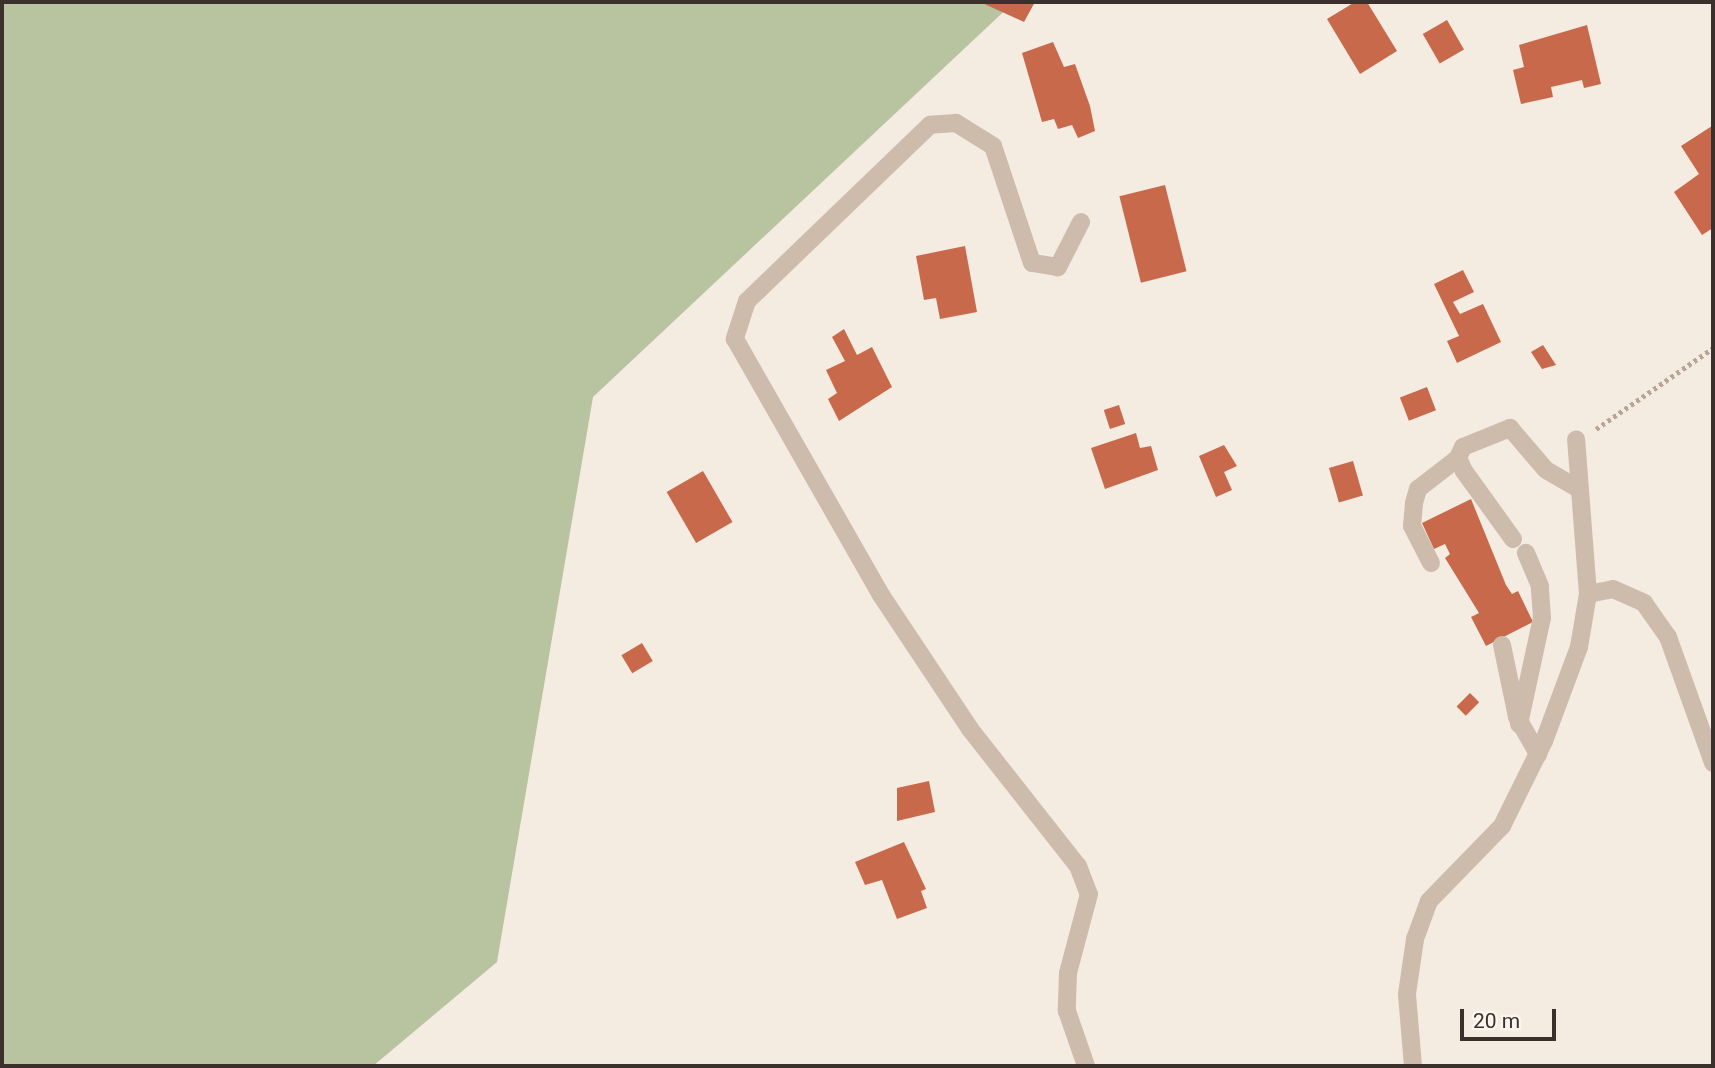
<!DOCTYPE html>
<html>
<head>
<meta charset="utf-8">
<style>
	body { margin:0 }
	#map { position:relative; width:1715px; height:1068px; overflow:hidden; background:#f4ebe1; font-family:Roboto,sans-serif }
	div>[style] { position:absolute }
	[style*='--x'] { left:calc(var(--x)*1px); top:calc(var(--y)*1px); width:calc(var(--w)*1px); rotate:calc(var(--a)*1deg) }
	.green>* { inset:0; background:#b8c4a0 }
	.building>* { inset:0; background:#c8694b; transform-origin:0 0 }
	.path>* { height:4.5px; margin-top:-2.25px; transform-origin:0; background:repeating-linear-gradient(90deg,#b9a596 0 3.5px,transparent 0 7px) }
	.minor>* { height:18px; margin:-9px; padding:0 9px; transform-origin:9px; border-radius:9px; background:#cdbbac }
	span { translate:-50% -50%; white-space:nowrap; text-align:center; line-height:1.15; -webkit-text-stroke:5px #fbf5ee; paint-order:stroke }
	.frame { position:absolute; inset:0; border:4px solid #3b302b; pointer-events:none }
	.scale { position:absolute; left:1460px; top:1009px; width:96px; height:32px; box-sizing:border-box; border:4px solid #3b302b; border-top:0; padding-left:9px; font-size:21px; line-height:24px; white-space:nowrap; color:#3b302b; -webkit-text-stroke:5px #fbf5ee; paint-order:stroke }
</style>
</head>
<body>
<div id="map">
	<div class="green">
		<i style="clip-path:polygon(2px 2px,1014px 2px,593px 397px,497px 962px,373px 1066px,2px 1066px)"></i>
	</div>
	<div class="building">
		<i style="clip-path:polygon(980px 2px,1035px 2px,1024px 22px)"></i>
		<i style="clip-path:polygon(1355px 2px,1367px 2px,1397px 51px,1360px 74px,1327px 19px)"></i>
		<i style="left:1447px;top:20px;width:34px;height:28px;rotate:60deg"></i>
		<i style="clip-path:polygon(1587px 25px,1601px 84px,1584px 88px,1582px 80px,1551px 87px,1553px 97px,1521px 104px,1513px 70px,1524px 67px,1519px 45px)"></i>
		<i style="clip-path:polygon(1053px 42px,1064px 67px,1075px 64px,1090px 106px,1095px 131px,1078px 138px,1072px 125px,1058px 129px,1054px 119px,1042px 122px,1022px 53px)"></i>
		<i style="clip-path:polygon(1712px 126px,1713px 228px,1702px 235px,1674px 192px,1699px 174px,1681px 146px)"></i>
		<i style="left:1165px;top:185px;width:89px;height:47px;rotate:76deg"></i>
		<i style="clip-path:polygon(965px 246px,977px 312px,940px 319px,936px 298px,924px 300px,916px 256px)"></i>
		<i style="clip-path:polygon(1463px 270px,1474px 292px,1453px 302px,1460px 314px,1483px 304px,1501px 342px,1457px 363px,1447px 341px,1459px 336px,1434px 284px)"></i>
		<i style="clip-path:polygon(844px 329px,857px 355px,872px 347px,892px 387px,839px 421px,828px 399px,837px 393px,826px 370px,845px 361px,832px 337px)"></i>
		<i style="clip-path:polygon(1543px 345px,1556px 365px,1542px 369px,1531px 352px)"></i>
		<i style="left:1427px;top:387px;width:25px;height:29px;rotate:69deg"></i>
		<i style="left:1119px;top:405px;width:20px;height:16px;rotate:72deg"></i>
		<i style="clip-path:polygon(1136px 433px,1140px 448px,1151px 446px,1158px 470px,1105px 489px,1091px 448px)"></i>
		<i style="clip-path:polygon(1224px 445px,1237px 466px,1224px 472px,1232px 490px,1216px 497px,1199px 456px)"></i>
		<i style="left:1353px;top:461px;width:36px;height:25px;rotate:74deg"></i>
		<i style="left:703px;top:471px;width:59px;height:42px;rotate:60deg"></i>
		<i style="clip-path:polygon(1471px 499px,1506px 585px,1512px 594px,1518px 591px,1533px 622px,1486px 646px,1471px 617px,1479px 613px,1445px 558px,1450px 554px,1445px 544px,1434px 549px,1422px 523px)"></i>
		<i style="left:642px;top:643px;width:21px;height:24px;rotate:59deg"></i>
		<i style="left:1470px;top:693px;width:13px;height:19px;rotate:45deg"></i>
		<i style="clip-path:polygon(929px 781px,935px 812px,897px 821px,897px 788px)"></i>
		<i style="clip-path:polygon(904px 842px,926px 889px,921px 891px,927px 908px,897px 919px,882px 880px,865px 885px,855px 862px)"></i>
	</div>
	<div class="path">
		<i style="--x:1596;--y:429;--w:142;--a:-34.7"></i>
	</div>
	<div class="minor">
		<i style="--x:1081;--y:222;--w:51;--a:117.1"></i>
		<i style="--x:1058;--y:267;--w:26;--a:-171"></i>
		<i style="--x:1032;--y:263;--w:123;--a:-108.4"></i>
		<i style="--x:993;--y:146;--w:44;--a:-148.1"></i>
		<i style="--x:956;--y:123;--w:26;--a:176"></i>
		<i style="--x:930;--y:125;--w:254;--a:136.1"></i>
		<i style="--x:747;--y:301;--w:40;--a:108"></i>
		<i style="--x:735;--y:339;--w:295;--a:60.3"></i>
		<i style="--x:881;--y:595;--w:161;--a:56.4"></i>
		<i style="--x:970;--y:729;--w:174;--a:51.8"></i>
		<i style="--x:1078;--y:866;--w:30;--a:69"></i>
		<i style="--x:1089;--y:894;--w:82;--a:104.9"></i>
		<i style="--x:1068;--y:973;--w:38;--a:92"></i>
		<i style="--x:1067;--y:1011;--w:58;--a:70.9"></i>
		<i style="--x:1513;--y:539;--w:84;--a:-125.8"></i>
		<i style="--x:1464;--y:471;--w:14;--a:-115"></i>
		<i style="--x:1458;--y:458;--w:12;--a:-66"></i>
		<i style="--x:1463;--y:447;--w:51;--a:-22"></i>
		<i style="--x:1510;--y:428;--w:55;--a:49.4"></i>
		<i style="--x:1546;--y:470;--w:34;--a:30"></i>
		<i style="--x:1431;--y:563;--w:42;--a:-117.2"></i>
		<i style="--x:1412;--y:526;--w:23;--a:-85"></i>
		<i style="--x:1414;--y:503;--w:15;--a:-74"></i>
		<i style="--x:1418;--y:489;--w:51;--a:-37.8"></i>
		<i style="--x:1588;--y:594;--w:25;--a:-11"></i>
		<i style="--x:1613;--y:589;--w:34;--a:24"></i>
		<i style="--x:1644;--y:603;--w:42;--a:54.8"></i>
		<i style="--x:1668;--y:637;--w:134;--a:70.3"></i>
		<i style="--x:1502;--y:645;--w:74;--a:78.2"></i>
		<i style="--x:1517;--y:717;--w:43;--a:60.4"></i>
		<i style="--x:1519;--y:724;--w:108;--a:-77.8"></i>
		<i style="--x:1542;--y:618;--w:32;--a:-94"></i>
		<i style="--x:1540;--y:586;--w:36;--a:-113"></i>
		<i style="--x:1413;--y:1066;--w:72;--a:-94.8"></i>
		<i style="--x:1407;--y:994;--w:56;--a:-81.7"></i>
		<i style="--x:1415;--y:939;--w:40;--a:-69.8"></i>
		<i style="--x:1429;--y:901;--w:105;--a:-45.8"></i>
		<i style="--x:1502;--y:826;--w:95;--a:-63.7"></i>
		<i style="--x:1544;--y:741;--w:100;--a:-69.6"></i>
		<i style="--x:1579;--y:647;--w:54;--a:-80.4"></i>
		<i style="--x:1588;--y:594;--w:155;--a:-94.4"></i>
	</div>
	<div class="frame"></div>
	<div class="scale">20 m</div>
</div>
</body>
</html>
